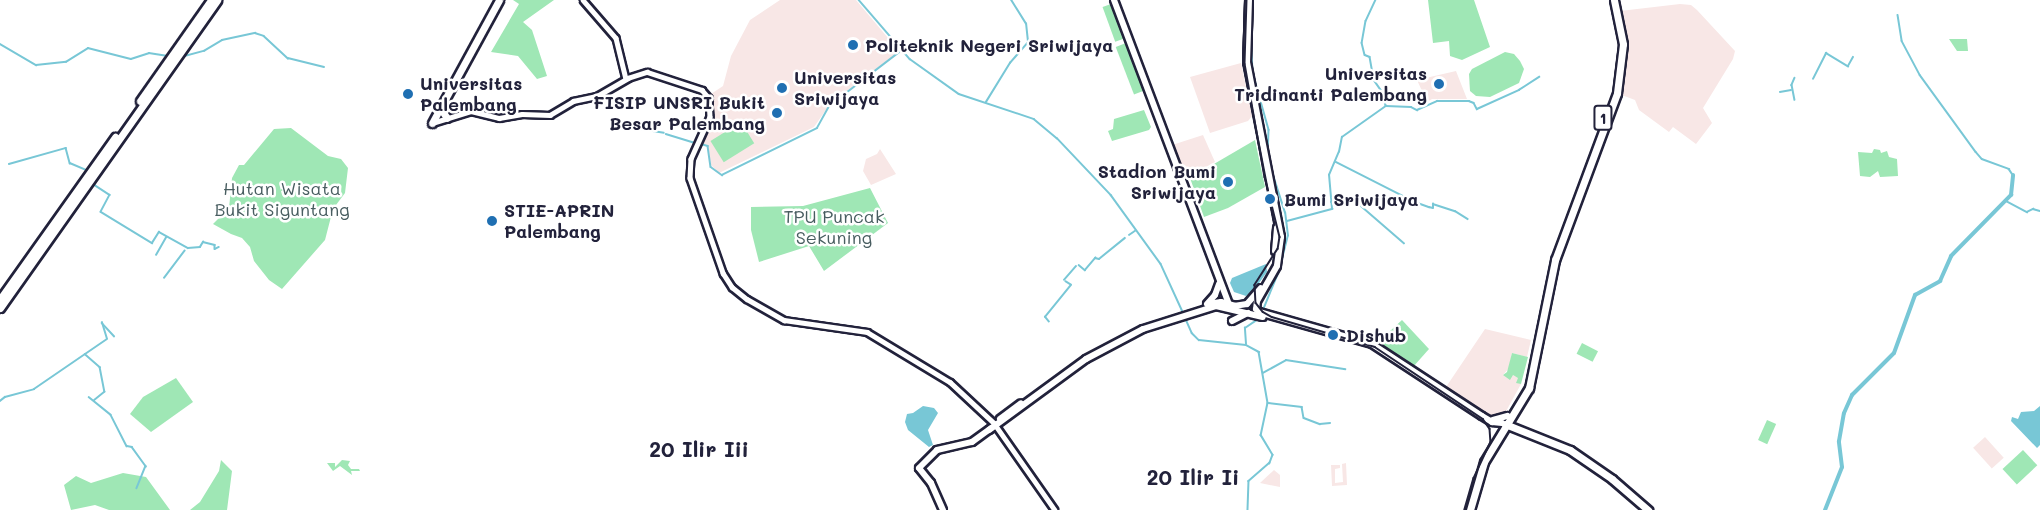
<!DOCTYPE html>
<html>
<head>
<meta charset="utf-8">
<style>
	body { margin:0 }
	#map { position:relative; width:2040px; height:510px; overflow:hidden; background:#fff; font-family:Mali,sans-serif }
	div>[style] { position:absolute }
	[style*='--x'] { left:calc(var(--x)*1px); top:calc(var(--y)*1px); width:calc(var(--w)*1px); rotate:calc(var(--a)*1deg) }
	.built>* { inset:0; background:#f8e7e6; transform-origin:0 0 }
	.green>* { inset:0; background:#9fe7b5; transform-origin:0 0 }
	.water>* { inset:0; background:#78c7d6 }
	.stream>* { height:1.5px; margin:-0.75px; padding:0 0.75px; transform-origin:0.75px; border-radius:0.75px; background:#78c7d6 }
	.river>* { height:4px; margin:-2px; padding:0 2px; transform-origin:2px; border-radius:2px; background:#78c7d6 }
	.roads { filter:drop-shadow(2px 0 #22223b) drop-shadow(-2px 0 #22223b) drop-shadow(0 2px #22223b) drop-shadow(0 -2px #22223b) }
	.secondary>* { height:4.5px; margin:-2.25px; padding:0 2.25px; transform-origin:2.25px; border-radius:2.25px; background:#fff }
	.primary>* { height:6px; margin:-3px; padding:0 3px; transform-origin:3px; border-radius:3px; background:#fff }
	.highway>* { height:7px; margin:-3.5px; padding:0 3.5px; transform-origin:3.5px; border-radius:3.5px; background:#fff }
	.tram>* { height:1.5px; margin:-0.75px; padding:0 0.75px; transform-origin:0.75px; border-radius:0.75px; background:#22223b }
	.dots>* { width:16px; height:16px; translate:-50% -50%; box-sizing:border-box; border:3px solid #fff; border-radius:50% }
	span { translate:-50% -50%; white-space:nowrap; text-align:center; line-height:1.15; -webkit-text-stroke:5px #fff; paint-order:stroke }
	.shield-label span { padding:2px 4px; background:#fff; border:2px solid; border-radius:4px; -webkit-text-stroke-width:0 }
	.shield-label { font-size:16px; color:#22223b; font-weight:700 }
	.poi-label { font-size:18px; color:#22223b; font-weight:700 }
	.left { translate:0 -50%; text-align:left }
	.right { translate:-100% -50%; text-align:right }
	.park-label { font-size:18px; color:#485d60 }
	.quarter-label { font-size:21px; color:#22223b; font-weight:700 }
</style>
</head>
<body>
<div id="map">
	<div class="built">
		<i style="clip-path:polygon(780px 0,856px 0,899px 51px,830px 104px,814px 127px,719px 173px,711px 165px,708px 145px,701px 143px,713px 115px,711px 94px,723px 86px,731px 56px,750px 20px)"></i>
		<i style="clip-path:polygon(1680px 4px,1691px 5px,1697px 10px,1735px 51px,1733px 59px,1703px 108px,1712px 123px,1696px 144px,1673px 127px,1669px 132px,1639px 110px,1635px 100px,1619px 94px,1625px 57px,1620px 11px)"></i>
		<i style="clip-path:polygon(1241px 63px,1252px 116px,1248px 121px,1210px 133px,1190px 77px)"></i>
		<i style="clip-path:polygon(1456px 71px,1467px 99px,1432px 99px,1427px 102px,1417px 80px)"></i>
		<i style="clip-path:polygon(1203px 135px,1215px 162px,1182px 180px,1169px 146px)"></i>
		<i style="clip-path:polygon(880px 149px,896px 174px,871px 185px,863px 171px,866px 159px,877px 154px)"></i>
		<i style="clip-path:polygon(1485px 329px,1531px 340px,1527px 357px,1512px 353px,1509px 368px,1503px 375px,1513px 375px,1519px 378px,1517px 382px,1521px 384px,1504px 415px,1495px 418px,1487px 417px,1444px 390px)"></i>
		<i style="left:1985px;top:437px;width:28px;height:16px;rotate:48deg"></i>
		<i style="clip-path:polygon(1346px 463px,1347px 485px,1332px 486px,1331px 465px,1340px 465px,1340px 468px,1335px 469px,1335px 483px,1343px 482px,1342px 464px)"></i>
		<i style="clip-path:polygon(1274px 470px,1280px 475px,1280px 487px,1260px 483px)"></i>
	</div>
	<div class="green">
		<i style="clip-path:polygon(513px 0,554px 0,523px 22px,532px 30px,547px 76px,537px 79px,518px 56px,491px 52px,519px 4px)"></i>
		<i style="clip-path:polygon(1428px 0,1474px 0,1490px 47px,1462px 60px,1450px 56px,1449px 41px,1433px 43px)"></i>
		<i style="left:1111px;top:4px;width:37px;height:9px;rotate:70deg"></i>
		<i style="clip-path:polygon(1949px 39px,1967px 39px,1968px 51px,1957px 51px)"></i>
		<i style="left:1126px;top:43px;width:51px;height:11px;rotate:69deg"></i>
		<i style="clip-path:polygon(1505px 52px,1514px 54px,1520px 61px,1524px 69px,1519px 83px,1490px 97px,1476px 96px,1470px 91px,1469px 74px,1472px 69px)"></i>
		<i style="clip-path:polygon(1144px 110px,1151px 127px,1149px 130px,1112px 141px,1108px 131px,1113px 129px,1114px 119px)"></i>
		<i style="left:741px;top:122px;width:25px;height:36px;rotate:58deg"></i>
		<i style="clip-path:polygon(291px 128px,328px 156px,341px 159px,348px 168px,345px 193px,333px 209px,325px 240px,282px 289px,269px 280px,254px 261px,250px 247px,242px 238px,231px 234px,213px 224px,229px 208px,232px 178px,239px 165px,244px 165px,274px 129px)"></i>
		<i style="clip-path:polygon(1255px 140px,1265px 187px,1228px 208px,1204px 217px,1190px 178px)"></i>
		<i style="clip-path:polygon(1874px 149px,1880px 150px,1881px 153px,1887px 151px,1889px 157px,1897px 159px,1898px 176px,1880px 177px,1878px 171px,1870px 177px,1860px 176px,1858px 152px,1872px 153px)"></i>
		<i style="clip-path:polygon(870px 188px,888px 223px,824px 271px,809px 246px,759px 262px,751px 230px,751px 207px,803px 206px)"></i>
		<i style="clip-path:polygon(1402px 320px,1429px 349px,1413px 367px,1376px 344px)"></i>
		<i style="left:1582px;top:343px;width:18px;height:12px;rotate:27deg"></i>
		<i style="clip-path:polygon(1512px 353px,1528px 357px,1521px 384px,1516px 383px,1518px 378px,1513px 375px,1510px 380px,1503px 375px,1507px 372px)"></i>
		<i style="clip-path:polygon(176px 378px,193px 402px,151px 432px,130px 414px,143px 397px)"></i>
		<i style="left:1767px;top:420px;width:10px;height:22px;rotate:24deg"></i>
		<i style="left:2023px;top:450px;width:21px;height:28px;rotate:47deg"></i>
		<i style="clip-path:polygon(221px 460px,232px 471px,227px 510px,190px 510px,200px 502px,219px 471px)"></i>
		<i style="clip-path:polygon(342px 460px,350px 461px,348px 465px,351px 469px,359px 469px,360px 471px,351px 471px,352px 475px,340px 466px,333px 471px,327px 463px,335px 463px,335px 467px)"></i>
		<i style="clip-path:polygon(123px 473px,146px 477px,170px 510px,109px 510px,95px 505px,71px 510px,64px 485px,76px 476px,91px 483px)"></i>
	</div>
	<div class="water">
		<i style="clip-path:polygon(1266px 264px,1267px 272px,1254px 290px,1246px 296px,1234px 292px,1230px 283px,1232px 278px)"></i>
		<i style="clip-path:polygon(923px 406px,934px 408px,938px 413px,928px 430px,933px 445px,929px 447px,908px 430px,905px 422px,907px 414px,913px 413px)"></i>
		<i style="clip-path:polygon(2040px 406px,2040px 445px,2037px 448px,2011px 421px,2012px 417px,2018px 419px,2021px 412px,2034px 411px)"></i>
	</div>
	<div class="stream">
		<i style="--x:859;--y:0;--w:78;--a:49.2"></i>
		<i style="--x:910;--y:59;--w:60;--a:35.5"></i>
		<i style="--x:959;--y:94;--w:79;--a:18.4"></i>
		<i style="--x:1034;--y:119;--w:30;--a:40"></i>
		<i style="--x:1057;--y:138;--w:79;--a:46.5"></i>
		<i style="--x:1111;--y:195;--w:85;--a:54.1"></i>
		<i style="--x:1161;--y:264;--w:53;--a:65.4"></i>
		<i style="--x:1376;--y:0;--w:23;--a:115"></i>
		<i style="--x:1366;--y:21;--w:22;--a:100"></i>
		<i style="--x:1362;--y:43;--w:12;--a:76"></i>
		<i style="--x:1365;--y:55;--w:5;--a:22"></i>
		<i style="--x:1370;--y:57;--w:23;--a:80"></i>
		<i style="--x:1374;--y:80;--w:16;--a:55"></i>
		<i style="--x:1383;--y:93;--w:13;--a:77"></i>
		<i style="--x:1252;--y:6;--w:6;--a:-90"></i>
		<i style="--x:1898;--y:15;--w:26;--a:81"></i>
		<i style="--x:1902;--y:41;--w:38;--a:62"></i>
		<i style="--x:1920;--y:75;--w:95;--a:54"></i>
		<i style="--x:1976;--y:152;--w:9;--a:49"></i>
		<i style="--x:1982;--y:159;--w:29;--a:20"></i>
		<i style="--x:2009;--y:169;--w:7;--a:56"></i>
		<i style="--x:1251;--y:29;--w:44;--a:87.4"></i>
		<i style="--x:1253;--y:73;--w:59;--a:74.3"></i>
		<i style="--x:1269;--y:130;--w:23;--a:92"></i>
		<i style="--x:0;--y:44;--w:42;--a:30.3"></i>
		<i style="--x:36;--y:65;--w:30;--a:-6"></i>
		<i style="--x:66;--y:62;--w:26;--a:-32"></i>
		<i style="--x:88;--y:48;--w:44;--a:14.3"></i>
		<i style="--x:131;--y:59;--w:19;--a:-18"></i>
		<i style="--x:149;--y:53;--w:19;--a:9"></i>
		<i style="--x:181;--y:57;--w:24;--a:-15"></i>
		<i style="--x:204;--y:51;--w:21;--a:-31"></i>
		<i style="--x:222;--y:40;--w:34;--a:-12"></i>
		<i style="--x:255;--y:33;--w:9;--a:18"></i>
		<i style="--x:264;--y:36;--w:33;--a:43"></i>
		<i style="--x:288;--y:58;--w:37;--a:14"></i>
		<i style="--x:1795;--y:78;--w:8;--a:113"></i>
		<i style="--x:1792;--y:85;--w:15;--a:79"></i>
		<i style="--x:1813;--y:79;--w:29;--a:-63"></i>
		<i style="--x:1826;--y:53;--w:26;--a:31"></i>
		<i style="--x:1848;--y:66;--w:10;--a:-61"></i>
		<i style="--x:1780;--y:92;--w:11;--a:-10"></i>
		<i style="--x:986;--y:102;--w:46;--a:-58.4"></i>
		<i style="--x:1010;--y:63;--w:28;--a:-49"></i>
		<i style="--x:1028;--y:42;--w:18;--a:-96"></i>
		<i style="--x:1026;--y:24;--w:28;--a:-122"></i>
		<i style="--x:634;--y:128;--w:30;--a:9"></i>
		<i style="--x:666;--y:134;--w:31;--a:17"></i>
		<i style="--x:701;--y:144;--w:7;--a:16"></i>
		<i style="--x:708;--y:146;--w:21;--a:82"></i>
		<i style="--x:711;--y:167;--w:14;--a:36"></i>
		<i style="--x:722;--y:175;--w:106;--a:-26.3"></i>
		<i style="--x:817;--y:128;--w:25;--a:-61"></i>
		<i style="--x:829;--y:106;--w:92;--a:-37.5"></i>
		<i style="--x:1336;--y:162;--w:89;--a:26.9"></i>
		<i style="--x:1415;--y:202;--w:15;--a:20"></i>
		<i style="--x:1429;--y:207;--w:4;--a:14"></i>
		<i style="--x:1433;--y:208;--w:4;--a:-90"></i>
		<i style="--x:1433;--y:204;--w:23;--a:18"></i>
		<i style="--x:1455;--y:211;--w:15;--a:32"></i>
		<i style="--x:9;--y:164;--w:59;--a:-15.7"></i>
		<i style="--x:66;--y:148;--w:16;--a:75"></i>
		<i style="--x:70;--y:163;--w:21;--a:23"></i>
		<i style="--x:96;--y:174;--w:10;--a:107"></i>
		<i style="--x:93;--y:184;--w:20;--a:33"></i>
		<i style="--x:110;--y:195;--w:19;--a:118"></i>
		<i style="--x:101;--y:212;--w:60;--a:31.3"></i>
		<i style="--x:152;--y:243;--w:13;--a:-58"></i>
		<i style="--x:159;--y:232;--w:33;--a:29"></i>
		<i style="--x:188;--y:248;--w:12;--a:-5"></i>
		<i style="--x:200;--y:247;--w:6;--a:-59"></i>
		<i style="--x:203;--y:242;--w:12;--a:14"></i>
		<i style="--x:215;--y:245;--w:4;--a:90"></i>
		<i style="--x:215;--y:249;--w:4;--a:-27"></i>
		<i style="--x:1352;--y:198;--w:69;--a:40.9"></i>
		<i style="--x:2006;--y:201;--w:24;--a:28"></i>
		<i style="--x:2027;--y:212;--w:7;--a:-27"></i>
		<i style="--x:2033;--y:209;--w:7;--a:16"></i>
		<i style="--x:1331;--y:202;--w:13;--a:-4"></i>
		<i style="--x:1287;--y:221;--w:47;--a:-14.9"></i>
		<i style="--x:1332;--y:209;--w:34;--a:-95"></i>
		<i style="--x:1329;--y:175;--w:25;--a:-67"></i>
		<i style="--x:1339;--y:152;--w:15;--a:-79"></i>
		<i style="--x:1342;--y:137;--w:54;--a:-35.2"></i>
		<i style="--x:1386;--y:106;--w:25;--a:2"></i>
		<i style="--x:1411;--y:107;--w:7;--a:27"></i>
		<i style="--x:1417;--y:110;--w:22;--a:-24"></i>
		<i style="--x:1437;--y:101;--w:32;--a:0"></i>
		<i style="--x:1469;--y:101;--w:5;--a:22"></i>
		<i style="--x:1474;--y:103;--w:7;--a:63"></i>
		<i style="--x:1477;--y:109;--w:46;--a:-24.3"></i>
		<i style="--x:1519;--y:90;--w:24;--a:-33"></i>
		<i style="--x:1129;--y:235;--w:7;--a:-34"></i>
		<i style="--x:156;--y:255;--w:20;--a:-60"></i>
		<i style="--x:1079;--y:265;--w:8;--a:40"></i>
		<i style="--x:1085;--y:270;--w:16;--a:-50"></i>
		<i style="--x:1095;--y:258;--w:4;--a:14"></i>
		<i style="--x:1099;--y:259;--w:33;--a:-39"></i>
		<i style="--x:164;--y:278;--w:34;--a:-53"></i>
		<i style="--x:1064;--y:280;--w:18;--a:-49"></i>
		<i style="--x:1263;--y:310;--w:42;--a:-67.7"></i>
		<i style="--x:1279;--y:271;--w:36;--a:-76"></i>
		<i style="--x:1288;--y:236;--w:23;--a:-97"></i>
		<i style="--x:1285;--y:213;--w:46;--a:-107.7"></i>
		<i style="--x:1185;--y:317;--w:17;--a:66"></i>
		<i style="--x:1192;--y:333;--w:10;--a:45"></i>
		<i style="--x:1199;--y:340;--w:47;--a:6.1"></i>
		<i style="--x:1246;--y:345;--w:15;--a:28"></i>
		<i style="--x:1259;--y:352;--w:52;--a:80"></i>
		<i style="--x:1268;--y:403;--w:33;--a:102"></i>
		<i style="--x:1261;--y:435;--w:23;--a:59"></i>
		<i style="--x:1273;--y:455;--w:9;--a:111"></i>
		<i style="--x:1270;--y:463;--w:28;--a:139"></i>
		<i style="--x:1249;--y:481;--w:29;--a:92"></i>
		<i style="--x:1049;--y:322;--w:6;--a:-129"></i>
		<i style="--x:1045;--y:317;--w:41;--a:-50.9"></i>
		<i style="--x:1071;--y:285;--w:6;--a:-149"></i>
		<i style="--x:1246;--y:344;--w:16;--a:-94"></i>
		<i style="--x:1245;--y:328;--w:18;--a:-34"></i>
		<i style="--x:85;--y:354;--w:20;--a:41"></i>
		<i style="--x:100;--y:367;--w:25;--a:79"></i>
		<i style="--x:105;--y:392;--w:13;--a:141"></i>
		<i style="--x:1263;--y:373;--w:26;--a:-29"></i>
		<i style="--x:1286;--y:360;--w:60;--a:8.7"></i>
		<i style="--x:89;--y:397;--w:28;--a:39"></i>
		<i style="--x:111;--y:415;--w:35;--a:63"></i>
		<i style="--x:127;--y:446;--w:5;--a:11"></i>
		<i style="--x:132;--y:447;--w:24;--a:54"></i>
		<i style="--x:146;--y:466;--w:24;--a:112"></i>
		<i style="--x:0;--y:401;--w:6;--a:-39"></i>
		<i style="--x:5;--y:397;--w:30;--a:-15"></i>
		<i style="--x:34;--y:389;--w:88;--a:-34.4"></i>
		<i style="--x:107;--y:339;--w:17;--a:-107"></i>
		<i style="--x:102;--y:323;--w:18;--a:47"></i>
		<i style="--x:1269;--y:403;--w:33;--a:7"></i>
		<i style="--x:1302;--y:407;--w:11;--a:80"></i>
		<i style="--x:1304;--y:418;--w:17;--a:21"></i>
		<i style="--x:1320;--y:424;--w:10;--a:-6"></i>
	</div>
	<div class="river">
		<i style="--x:1825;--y:510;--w:46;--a:-68.4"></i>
		<i style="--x:1842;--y:467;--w:26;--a:-97"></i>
		<i style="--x:1839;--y:441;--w:28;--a:-80"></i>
		<i style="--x:1844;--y:413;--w:20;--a:-66"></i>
		<i style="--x:1852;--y:395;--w:59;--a:-45"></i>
		<i style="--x:1894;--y:353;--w:62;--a:-70.1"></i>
		<i style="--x:1915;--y:295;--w:29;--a:-29"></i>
		<i style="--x:1940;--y:281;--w:27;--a:-66"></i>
		<i style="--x:1951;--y:256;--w:86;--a:-45.5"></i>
		<i style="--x:2011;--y:195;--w:20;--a:-84"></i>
	</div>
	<div class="roads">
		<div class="secondary">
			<i style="--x:583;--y:0;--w:50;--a:49"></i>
			<i style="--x:616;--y:38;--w:42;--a:76.3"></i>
			<i style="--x:432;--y:123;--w:41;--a:-17.1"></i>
			<i style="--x:471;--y:111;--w:29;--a:14"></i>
			<i style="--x:499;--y:118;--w:23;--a:-10"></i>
			<i style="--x:522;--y:114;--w:28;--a:2"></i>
			<i style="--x:550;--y:115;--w:27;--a:-31"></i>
			<i style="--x:573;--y:101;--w:25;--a:-12"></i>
			<i style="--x:597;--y:96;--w:36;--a:-30"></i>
			<i style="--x:628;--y:78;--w:20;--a:-18"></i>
			<i style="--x:647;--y:72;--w:58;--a:18.1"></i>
			<i style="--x:702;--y:90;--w:11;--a:49"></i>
			<i style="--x:709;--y:98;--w:19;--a:87"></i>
			<i style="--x:710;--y:117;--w:46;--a:114.3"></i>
			<i style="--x:691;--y:159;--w:19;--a:93"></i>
			<i style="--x:690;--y:178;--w:101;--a:70.8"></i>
			<i style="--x:723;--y:273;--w:17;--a:57"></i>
			<i style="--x:732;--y:287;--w:19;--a:39"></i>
			<i style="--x:747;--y:299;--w:43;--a:29.6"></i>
			<i style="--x:784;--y:320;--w:84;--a:8.2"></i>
			<i style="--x:867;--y:332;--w:97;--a:31.1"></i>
			<i style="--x:950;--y:382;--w:60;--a:43"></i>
			<i style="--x:994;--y:423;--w:106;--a:55"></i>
		</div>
		<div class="primary">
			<i style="--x:1114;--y:0;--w:325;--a:69.3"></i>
			<i style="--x:1249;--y:0;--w:62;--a:91.8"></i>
			<i style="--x:1247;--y:62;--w:178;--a:79"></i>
			<i style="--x:1281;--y:237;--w:29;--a:98"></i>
			<i style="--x:1277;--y:266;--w:40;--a:119.7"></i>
			<i style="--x:1257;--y:301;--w:8;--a:97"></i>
			<i style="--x:1256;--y:309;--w:4;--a:45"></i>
			<i style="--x:1259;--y:312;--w:117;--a:15.8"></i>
			<i style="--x:1372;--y:344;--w:131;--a:33.2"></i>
			<i style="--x:1482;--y:416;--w:12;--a:31"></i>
			<i style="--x:1492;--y:422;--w:10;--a:6"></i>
			<i style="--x:1275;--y:251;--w:23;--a:-85"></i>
			<i style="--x:1207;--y:304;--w:12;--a:-48"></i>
			<i style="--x:1215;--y:295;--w:12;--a:-70"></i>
			<i style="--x:1208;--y:304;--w:13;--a:-9"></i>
			<i style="--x:1221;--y:302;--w:16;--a:15"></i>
			<i style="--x:1234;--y:306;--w:13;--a:-9"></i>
			<i style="--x:1247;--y:304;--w:21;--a:-49"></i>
			<i style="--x:1232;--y:321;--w:18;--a:-27"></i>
			<i style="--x:1000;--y:419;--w:26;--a:-37"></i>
			<i style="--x:1493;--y:420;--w:15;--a:-16"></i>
			<i style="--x:989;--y:430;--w:120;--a:-36.2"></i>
			<i style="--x:1086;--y:359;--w:64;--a:-27.8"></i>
			<i style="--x:1143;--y:329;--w:77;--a:-17.5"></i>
			<i style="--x:1216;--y:306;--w:48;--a:13.2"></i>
			<i style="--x:943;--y:510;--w:30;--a:-114"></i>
			<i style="--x:931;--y:483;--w:19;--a:-129"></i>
			<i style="--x:919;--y:468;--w:25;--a:-45"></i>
			<i style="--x:937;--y:450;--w:36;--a:-13"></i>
			<i style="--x:972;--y:442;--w:24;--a:-36"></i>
		</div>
		<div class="highway">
			<i style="--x:140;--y:101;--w:123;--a:-54.9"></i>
			<i style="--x:440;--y:108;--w:12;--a:55"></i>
			<i style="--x:432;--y:123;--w:140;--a:-61.4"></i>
			<i style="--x:0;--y:299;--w:199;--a:-54.6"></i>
			<i style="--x:0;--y:308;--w:377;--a:-54.8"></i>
			<i style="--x:1505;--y:424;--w:70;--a:21.8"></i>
			<i style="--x:1570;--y:450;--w:51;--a:34.6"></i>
			<i style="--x:1612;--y:479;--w:48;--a:40.7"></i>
			<i style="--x:1470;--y:510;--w:50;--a:-73.7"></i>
			<i style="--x:1484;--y:462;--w:87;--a:-58.7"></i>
			<i style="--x:1529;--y:388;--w:131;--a:-78.5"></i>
			<i style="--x:1555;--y:260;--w:178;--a:-69.6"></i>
			<i style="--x:1617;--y:93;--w:49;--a:-83"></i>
			<i style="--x:1623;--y:44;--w:45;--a:-101.6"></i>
		</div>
	</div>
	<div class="tram">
		<i style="--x:1247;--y:0;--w:64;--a:91.8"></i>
		<i style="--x:1245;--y:64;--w:115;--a:80"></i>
		<i style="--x:1265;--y:177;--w:62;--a:76"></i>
		<i style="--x:1280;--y:237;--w:12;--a:99"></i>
		<i style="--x:1278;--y:249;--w:43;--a:122.6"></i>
		<i style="--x:1255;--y:285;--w:18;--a:87"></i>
		<i style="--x:1256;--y:303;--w:11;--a:52"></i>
		<i style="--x:1263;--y:312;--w:10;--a:29"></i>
		<i style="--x:1272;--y:317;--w:107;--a:16.2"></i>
		<i style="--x:1375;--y:347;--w:130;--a:33.7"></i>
		<i style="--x:1483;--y:419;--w:12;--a:55"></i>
		<i style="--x:1490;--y:429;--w:13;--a:86"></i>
		<i style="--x:1491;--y:442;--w:40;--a:115"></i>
		<i style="--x:1474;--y:478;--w:33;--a:106"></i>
	</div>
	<div class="dots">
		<i style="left:853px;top:45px;background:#1f6fb2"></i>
		<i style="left:1439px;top:84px;background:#1f6fb2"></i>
		<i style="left:782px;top:88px;background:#1f6fb2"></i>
		<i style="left:408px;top:94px;background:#1f6fb2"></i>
		<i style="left:777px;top:113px;background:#1f6fb2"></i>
		<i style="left:1228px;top:182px;background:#1f6fb2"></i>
		<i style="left:1270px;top:199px;background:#1f6fb2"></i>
		<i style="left:492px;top:221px;background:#1f6fb2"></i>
		<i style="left:1333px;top:335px;background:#1f6fb2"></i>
	</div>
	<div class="shield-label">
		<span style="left:1603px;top:118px">1</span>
	</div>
	<div class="poi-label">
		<span class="left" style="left:865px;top:45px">Politeknik Negeri Sriwijaya</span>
		<span class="right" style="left:1427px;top:84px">Universitas<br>Tridinanti Palembang</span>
		<span class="left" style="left:794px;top:88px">Universitas<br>Sriwijaya</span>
		<span class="left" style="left:420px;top:94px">Universitas<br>Palembang</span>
		<span class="right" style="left:765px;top:113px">FISIP UNSRI Bukit<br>Besar Palembang</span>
		<span class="right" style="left:1216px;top:182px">Stadion Bumi<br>Sriwijaya</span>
		<span class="left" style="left:1284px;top:199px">Bumi Sriwijaya</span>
		<span class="left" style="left:504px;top:221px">STIE-APRIN<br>Palembang</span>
		<span class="left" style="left:1346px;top:335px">Dishub</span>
	</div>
	<div class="park-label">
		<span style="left:282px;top:199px">Hutan Wisata<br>Bukit Siguntang</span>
		<span style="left:834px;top:227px">TPU Puncak<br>Sekuning</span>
	</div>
	<div class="quarter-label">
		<span style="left:699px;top:449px">20 Ilir Iii</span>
		<span style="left:1193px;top:477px">20 Ilir Ii</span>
	</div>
</div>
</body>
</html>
